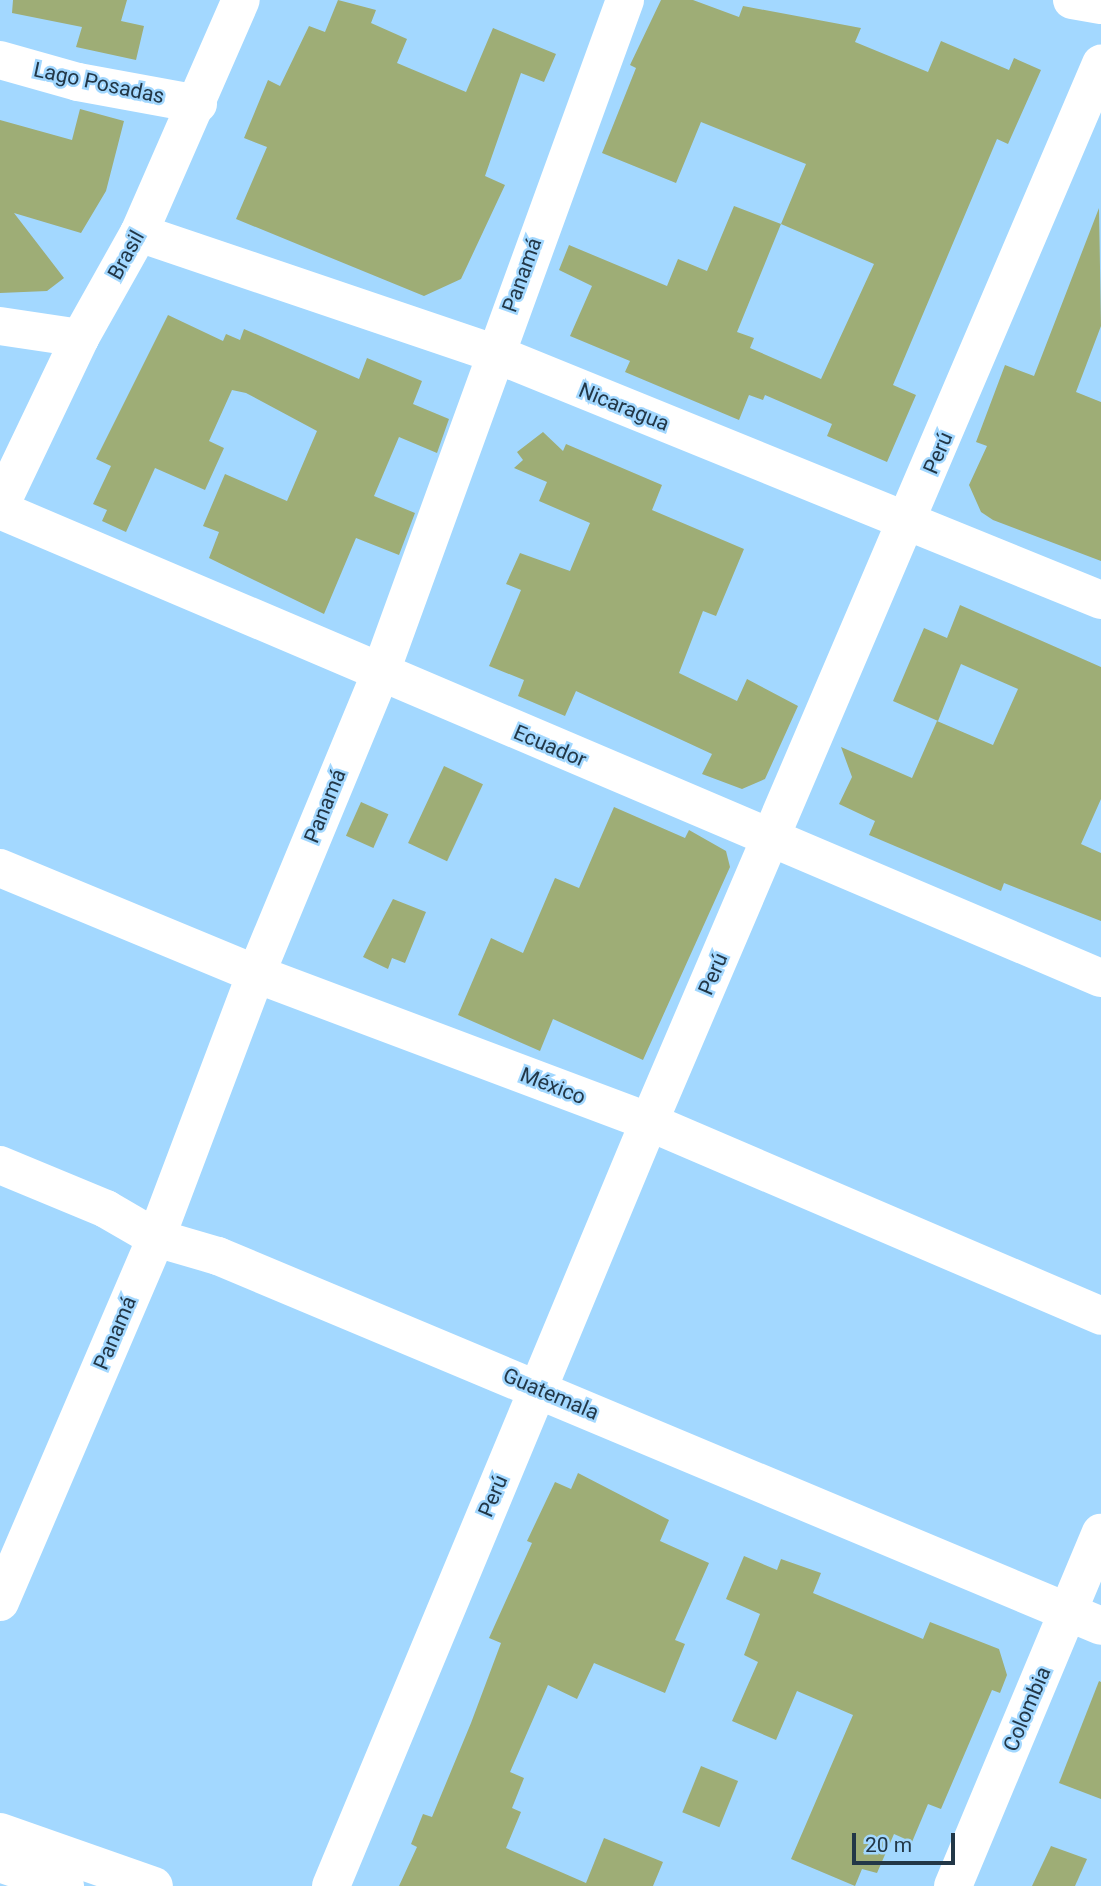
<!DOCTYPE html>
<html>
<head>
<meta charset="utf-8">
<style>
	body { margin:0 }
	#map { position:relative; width:1101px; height:1886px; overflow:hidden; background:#a3d8ff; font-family:Roboto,sans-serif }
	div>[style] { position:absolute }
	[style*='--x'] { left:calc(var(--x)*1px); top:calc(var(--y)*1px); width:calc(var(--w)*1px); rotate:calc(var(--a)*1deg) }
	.building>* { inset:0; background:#9ead76; transform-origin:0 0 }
	.minor>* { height:38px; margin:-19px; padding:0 19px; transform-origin:19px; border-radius:19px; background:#fff }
	.tertiary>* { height:38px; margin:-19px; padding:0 19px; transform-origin:19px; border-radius:19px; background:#fff }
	span { translate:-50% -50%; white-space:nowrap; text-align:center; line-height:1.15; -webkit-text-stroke:5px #a3d8ff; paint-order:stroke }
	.street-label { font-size:21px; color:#223747 }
	.scale { position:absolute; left:852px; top:1833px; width:103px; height:32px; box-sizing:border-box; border:4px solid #223747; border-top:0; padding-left:9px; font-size:21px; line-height:24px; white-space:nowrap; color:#223747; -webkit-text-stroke:5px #a3d8ff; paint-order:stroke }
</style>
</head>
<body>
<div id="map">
	<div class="building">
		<i style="clip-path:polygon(13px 0,127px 0,121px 21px,144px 26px,136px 60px,76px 47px,82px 27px,12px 13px)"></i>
		<i style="clip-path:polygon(338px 0,376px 10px,371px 23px,407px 39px,397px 63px,466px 92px,493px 28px,556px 54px,544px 82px,521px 73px,485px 176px,505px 185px,461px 279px,424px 296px,236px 219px,267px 147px,244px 138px,268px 80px,280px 86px,309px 26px,325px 32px)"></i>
		<i style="clip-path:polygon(evenodd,661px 0,693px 0,739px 17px,743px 6px,861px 28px,855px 42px,928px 72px,941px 41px,1009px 70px,1014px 58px,1041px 70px,1008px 144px,997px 139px,893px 385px,916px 395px,887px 462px,827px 436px,832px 424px,765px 395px,763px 400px,749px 395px,739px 420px,625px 372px,630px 361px,570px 336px,592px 286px,559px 270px,569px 245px,667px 286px,678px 259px,707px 271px,734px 206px,781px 224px,806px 164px,701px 122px,676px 183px,602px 153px,636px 68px,630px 65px,661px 0,781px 224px,874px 264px,821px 379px,750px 348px,754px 338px,737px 332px,781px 224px)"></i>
		<i style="clip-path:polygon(80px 109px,124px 121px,106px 191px,81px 233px,14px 213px,64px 278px,47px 291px,0 293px,0 120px,72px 140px)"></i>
		<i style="clip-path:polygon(1099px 208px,1101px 326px,1076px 392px,1101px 402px,1101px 561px,993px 520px,981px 512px,969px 485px,987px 446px,976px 442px,1005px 365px,1034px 376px)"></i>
		<i style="clip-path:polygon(168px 315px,223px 341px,226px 334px,240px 340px,244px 329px,359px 379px,367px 358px,422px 381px,413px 404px,449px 419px,437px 453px,399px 437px,374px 496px,415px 513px,399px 555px,356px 538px,324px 614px,209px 558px,219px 532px,203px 526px,225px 474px,287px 501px,317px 431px,246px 393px,232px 390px,209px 441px,224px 448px,205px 490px,155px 468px,126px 532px,102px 521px,107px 510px,93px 504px,111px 466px,96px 459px)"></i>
		<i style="clip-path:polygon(543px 432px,563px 451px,566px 444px,662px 485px,652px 510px,744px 549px,716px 616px,703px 611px,679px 673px,737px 701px,747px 679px,798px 706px,765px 779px,742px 789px,702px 774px,712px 754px,576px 691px,565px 716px,518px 696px,524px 680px,489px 666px,521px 590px,506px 584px,520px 553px,570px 571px,590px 523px,539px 501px,547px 482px,514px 468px,523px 460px,517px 452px)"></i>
		<i style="clip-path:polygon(960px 605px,1101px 667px,1101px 799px,1081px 844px,1101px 853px,1101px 921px,1004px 883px,1001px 891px,869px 835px,875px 821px,839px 804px,852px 777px,841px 747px,912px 778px,937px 721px,993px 745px,1018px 689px,961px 664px,938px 721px,893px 701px,924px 628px,947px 638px)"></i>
		<i style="left:444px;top:766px;width:43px;height:85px;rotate:25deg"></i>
		<i style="left:361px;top:802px;width:30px;height:37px;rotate:24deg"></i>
		<i style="clip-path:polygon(614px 807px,685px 838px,689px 830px,726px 851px,730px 867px,643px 1060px,553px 1019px,540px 1051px,458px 1015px,491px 938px,523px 953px,555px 878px,579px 888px)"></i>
		<i style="clip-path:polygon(393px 899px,426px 912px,405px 963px,392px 958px,388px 969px,363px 957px)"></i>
		<i style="clip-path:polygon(578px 1473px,669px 1520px,660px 1541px,709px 1563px,675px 1640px,685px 1644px,665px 1693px,594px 1663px,577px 1699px,548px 1685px,510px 1772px,524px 1778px,512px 1808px,521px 1812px,506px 1848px,586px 1883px,604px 1838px,663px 1862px,653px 1886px,399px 1886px,417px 1847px,411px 1844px,423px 1814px,432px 1817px,471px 1723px,501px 1643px,489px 1638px,532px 1543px,527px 1541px,555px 1482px,571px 1489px)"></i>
		<i style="clip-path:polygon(744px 1556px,777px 1570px,781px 1559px,821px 1573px,813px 1593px,923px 1639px,930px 1622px,999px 1649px,1007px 1675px,1000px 1693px,992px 1690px,941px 1809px,928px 1804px,912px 1842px,894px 1834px,877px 1873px,862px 1869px,855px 1886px,791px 1859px,853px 1715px,797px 1691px,776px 1740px,732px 1721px,758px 1662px,744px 1655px,760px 1614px,726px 1599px)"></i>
		<i style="clip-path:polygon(1099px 1681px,1101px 1682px,1101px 1799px,1059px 1783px)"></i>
		<i style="left:701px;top:1766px;width:40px;height:50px;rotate:22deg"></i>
		<i style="clip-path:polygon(1051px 1846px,1087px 1859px,1075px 1886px,1032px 1886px)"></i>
	</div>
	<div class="minor">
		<i style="--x:0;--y:60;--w:81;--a:15.8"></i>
		<i style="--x:78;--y:82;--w:122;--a:10.4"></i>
		<i style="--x:139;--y:233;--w:374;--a:18.7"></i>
		<i style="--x:493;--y:353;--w:656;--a:22.11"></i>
		<i style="--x:0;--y:326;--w:81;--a:8.5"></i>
		<i style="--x:0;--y:506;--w:186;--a:-64.5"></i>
		<i style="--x:80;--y:338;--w:120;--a:-60.7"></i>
		<i style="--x:139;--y:233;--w:254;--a:-66.4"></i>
		<i style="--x:0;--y:510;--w:1196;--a:23.03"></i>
		<i style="--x:0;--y:868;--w:277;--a:22.5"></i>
		<i style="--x:256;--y:974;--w:420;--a:20.6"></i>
		<i style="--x:649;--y:1122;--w:492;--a:23.2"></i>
		<i style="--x:0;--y:1165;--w:115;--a:22.5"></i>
		<i style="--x:106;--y:1209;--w:58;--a:30.1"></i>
		<i style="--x:156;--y:1238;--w:65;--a:16.2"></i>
		<i style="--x:218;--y:1256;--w:957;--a:22.73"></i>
		<i style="--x:0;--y:1602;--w:396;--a:-66.8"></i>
		<i style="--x:156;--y:1238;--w:282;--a:-69.3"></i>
		<i style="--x:256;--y:974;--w:325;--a:-67.5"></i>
		<i style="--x:380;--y:674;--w:717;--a:-70.02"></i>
		<i style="--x:0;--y:1832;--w:163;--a:19.3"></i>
		<i style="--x:331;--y:1886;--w:828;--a:-67.4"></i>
		<i style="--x:649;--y:1122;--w:1151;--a:-66.87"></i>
	</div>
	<div class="tertiary">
		<i style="--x:1072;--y:0;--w:29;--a:10"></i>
		<i style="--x:0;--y:1863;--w:69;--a:19.5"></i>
		<i style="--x:953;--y:1886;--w:383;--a:-67.3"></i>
	</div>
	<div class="street-label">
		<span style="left:99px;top:83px;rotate:12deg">Lago Posadas</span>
		<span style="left:126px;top:255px;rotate:-61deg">Brasil</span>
		<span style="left:522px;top:275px;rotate:-70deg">Panamá</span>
		<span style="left:624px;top:407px;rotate:22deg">Nicaragua</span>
		<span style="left:938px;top:453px;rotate:-67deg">Perú</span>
		<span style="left:550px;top:746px;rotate:23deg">Ecuador</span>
		<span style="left:325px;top:806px;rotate:-68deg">Panamá</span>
		<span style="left:713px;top:974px;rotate:-67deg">Perú</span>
		<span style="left:553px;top:1086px;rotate:21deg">México</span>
		<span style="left:115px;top:1333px;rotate:-67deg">Panamá</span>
		<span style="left:551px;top:1394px;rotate:23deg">Guatemala</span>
		<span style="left:493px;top:1496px;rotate:-67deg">Perú</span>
		<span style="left:1027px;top:1709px;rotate:-67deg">Colombia</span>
	</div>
	<div class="scale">20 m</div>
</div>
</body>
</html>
